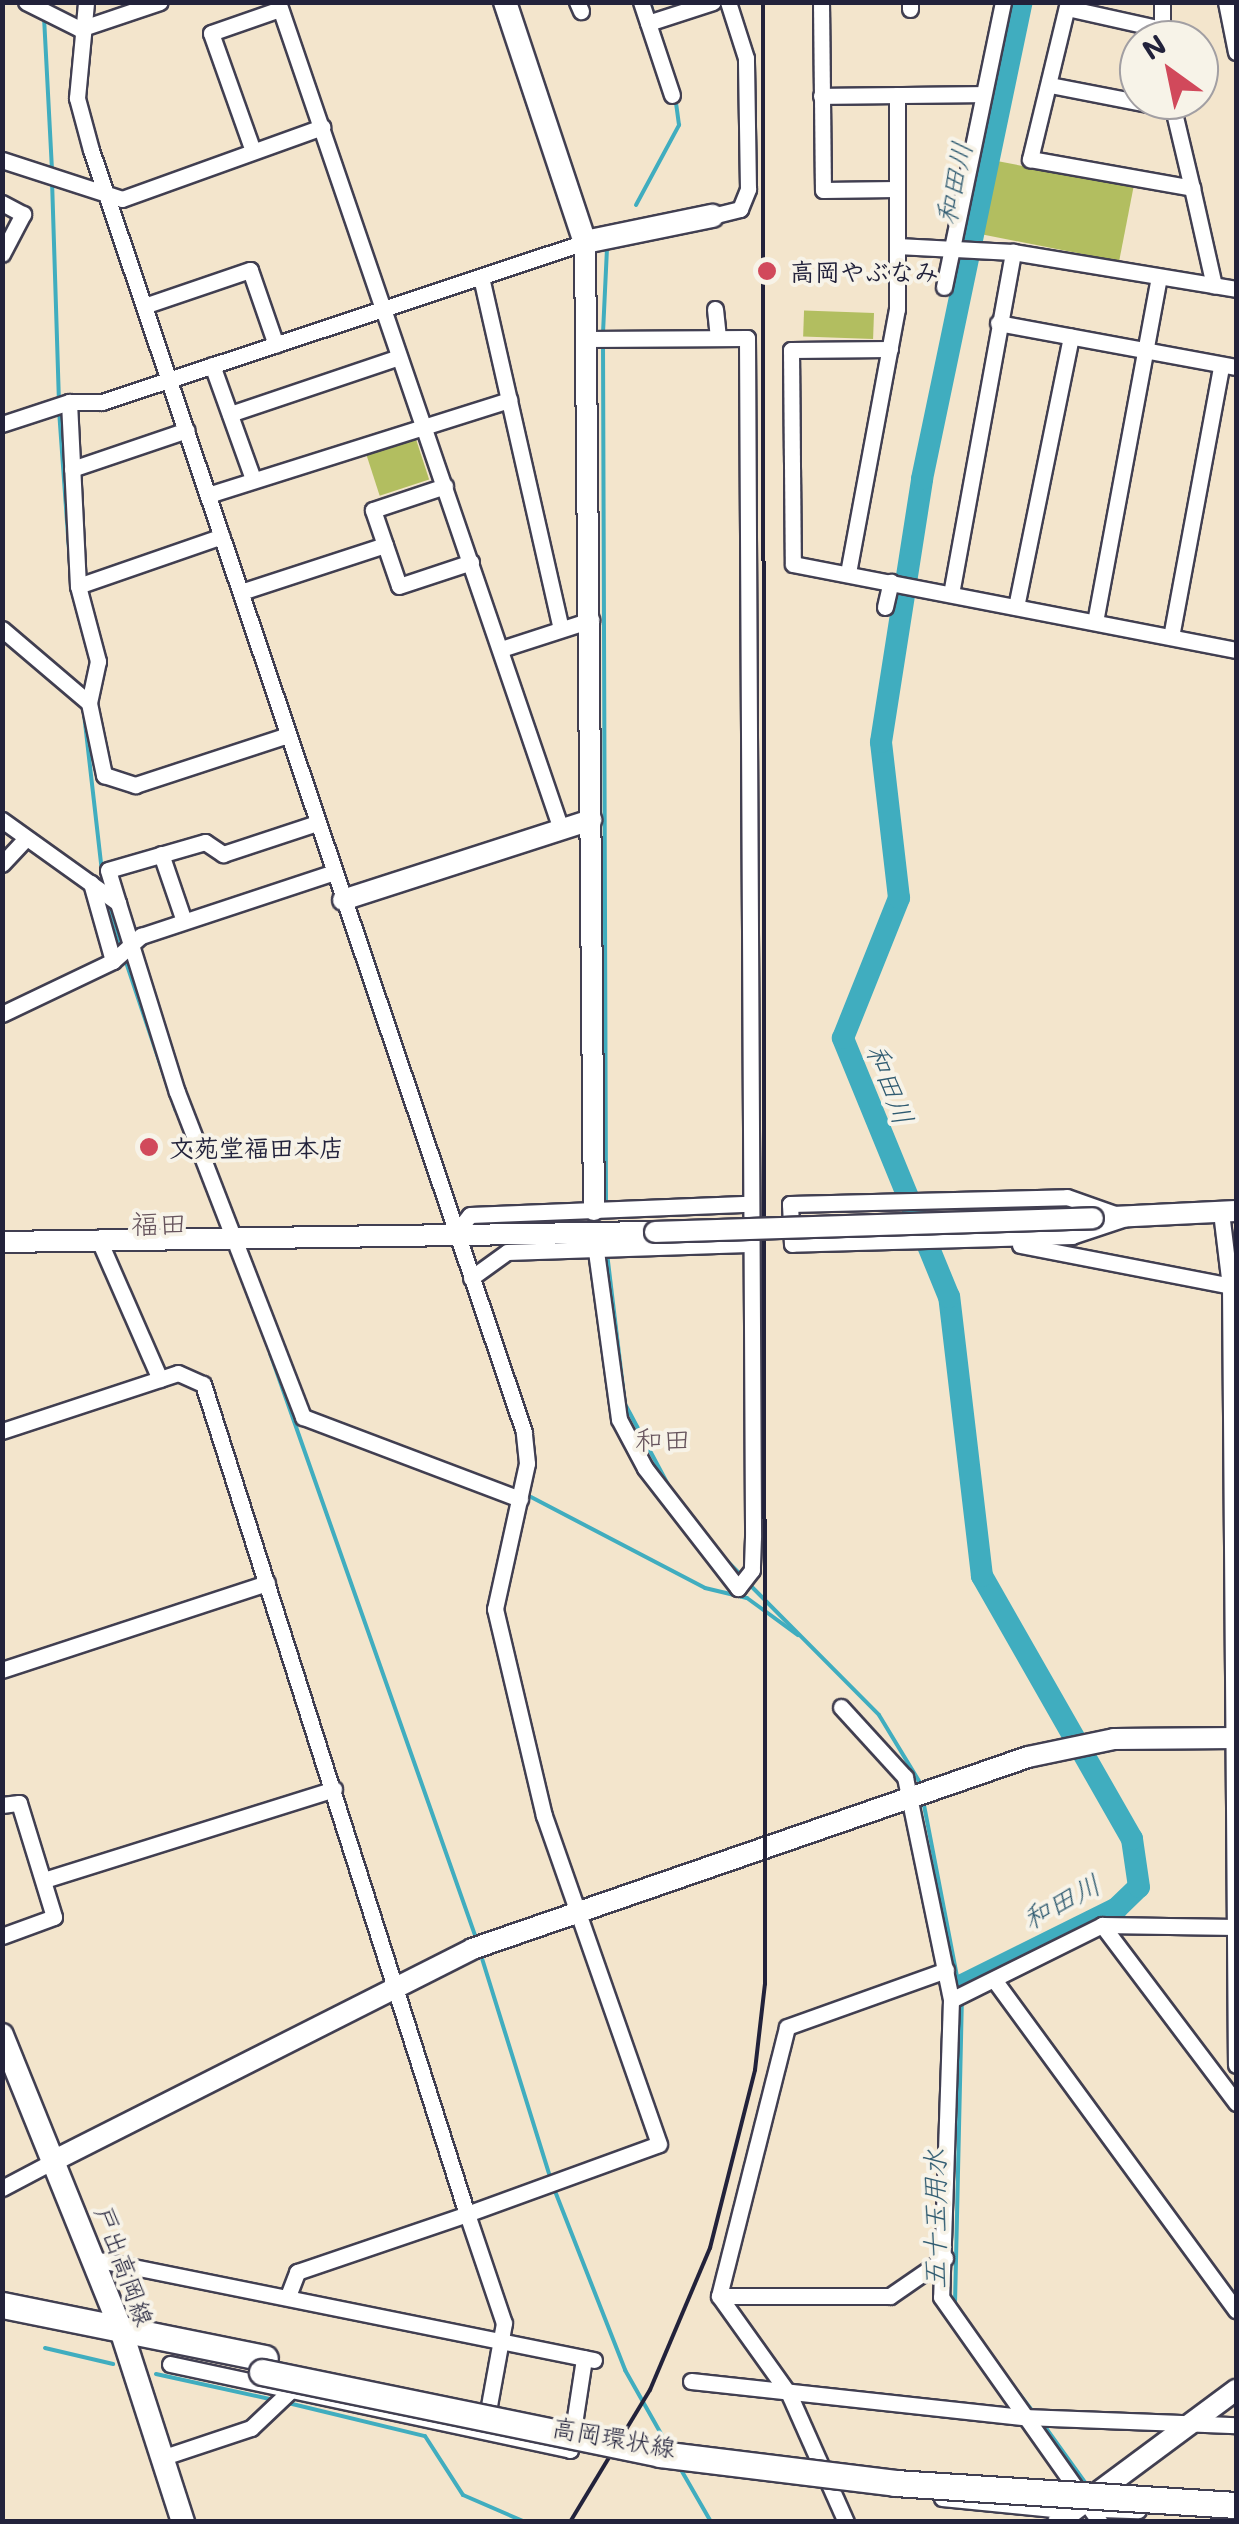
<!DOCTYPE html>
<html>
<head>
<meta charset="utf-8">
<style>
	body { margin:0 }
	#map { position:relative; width:1239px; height:2524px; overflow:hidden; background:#f3e5cc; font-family:Mali,"Klee One",sans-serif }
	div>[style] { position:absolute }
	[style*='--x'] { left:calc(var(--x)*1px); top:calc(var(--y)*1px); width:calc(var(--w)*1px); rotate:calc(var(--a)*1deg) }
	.green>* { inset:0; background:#b2be60; transform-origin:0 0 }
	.stream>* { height:4px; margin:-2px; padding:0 2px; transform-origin:2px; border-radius:2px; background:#40adbf }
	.river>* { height:22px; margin:-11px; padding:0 11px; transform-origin:11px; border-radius:11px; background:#40adbf }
	.roads { filter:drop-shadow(2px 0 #413f51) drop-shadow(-2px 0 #413f51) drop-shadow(0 2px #413f51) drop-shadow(0 -2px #413f51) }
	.minor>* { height:15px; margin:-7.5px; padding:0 7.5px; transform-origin:7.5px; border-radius:7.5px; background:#fff }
	.tertiary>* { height:20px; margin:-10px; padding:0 10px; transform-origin:10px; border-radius:10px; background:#fff }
	.secondary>* { height:22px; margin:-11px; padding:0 11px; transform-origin:11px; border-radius:11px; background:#fff }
	.primary>* { height:25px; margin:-12.5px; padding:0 12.5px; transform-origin:12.5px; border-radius:12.5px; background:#fff }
	.rail>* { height:4px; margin:-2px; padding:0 2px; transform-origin:2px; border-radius:2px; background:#22223b }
	.bridges { filter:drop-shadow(2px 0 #413f51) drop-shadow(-2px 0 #413f51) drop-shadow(0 2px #413f51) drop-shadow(0 -2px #413f51) }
	.tertiary-bridge>* { height:20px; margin:-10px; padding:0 10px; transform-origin:10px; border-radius:10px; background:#fff }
	.primary-bridge>* { height:25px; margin:-12.5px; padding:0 12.5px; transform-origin:12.5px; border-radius:12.5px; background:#fff }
	.dots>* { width:28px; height:28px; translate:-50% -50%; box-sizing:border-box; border:5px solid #f7f3e8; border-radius:50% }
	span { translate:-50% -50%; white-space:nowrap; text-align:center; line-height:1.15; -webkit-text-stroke:8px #f7f3e8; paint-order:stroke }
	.poi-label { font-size:25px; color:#22223b; font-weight:700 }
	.left { translate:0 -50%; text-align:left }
	.street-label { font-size:25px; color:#22223b }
	.water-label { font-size:28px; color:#2e5a70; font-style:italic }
	.neighbourhood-label { font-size:28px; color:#66545d }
	.frame { position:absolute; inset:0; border:5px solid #22223b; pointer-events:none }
	.north { position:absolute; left:1119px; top:20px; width:100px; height:100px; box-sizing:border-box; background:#f7f3e8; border:2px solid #a29fa3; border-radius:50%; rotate:327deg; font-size:28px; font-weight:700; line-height:40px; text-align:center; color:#22223b }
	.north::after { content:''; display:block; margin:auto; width:35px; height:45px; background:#d1495b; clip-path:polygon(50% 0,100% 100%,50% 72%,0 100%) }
</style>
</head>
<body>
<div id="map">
	<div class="green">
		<i style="left:997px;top:161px;width:139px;height:75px;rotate:11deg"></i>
		<i style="left:874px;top:313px;width:26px;height:70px;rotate:92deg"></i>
		<i style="left:414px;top:433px;width:49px;height:52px;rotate:72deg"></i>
	</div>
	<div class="stream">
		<i style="--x:650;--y:2;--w:15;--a:74"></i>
		<i style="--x:44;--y:17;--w:154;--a:87"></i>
		<i style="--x:657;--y:25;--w:36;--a:72"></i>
		<i style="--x:52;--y:180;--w:221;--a:88.2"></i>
		<i style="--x:636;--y:205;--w:91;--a:-61.7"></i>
		<i style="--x:679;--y:125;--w:52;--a:-97.7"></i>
		<i style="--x:603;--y:333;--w:85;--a:-87.3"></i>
		<i style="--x:603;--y:343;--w:860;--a:89.8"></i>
		<i style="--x:59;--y:410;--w:180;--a:85.9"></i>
		<i style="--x:83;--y:705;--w:169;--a:83.5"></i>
		<i style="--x:110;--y:906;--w:41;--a:74.2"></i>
		<i style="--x:125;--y:959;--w:160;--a:71.5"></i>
		<i style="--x:607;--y:1253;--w:152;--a:83.2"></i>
		<i style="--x:625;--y:1404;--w:98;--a:61.9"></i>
		<i style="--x:270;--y:1353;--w:620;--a:70.6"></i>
		<i style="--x:531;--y:1497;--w:196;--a:27.6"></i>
		<i style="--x:705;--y:1588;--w:43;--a:13.4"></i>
		<i style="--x:747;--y:1598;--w:63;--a:36"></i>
		<i style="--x:723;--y:1557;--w:25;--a:45"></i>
		<i style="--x:747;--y:1582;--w:187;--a:45.2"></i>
		<i style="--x:879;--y:1715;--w:83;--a:58.8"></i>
		<i style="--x:923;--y:1800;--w:196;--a:79.1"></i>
		<i style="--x:480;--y:1952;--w:236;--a:72.7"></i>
		<i style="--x:553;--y:2186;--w:198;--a:68.6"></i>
		<i style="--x:625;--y:2370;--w:87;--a:60.5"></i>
		<i style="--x:955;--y:2304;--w:302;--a:-88.7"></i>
		<i style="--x:45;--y:2348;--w:70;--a:13.2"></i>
		<i style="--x:156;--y:2374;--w:121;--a:12.4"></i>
		<i style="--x:1006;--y:2377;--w:46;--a:52.1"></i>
		<i style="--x:284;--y:2402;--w:145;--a:13.6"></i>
		<i style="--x:425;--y:2436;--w:70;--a:57.2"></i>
		<i style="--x:463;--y:2495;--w:68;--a:23.5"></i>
		<i style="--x:1043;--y:2424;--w:75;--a:54.2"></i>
		<i style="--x:680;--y:2468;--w:62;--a:60.1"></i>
	</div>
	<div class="river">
		<i style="--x:958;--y:1987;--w:178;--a:-26.4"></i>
		<i style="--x:1117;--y:1908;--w:30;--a:-44"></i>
		<i style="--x:1139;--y:1887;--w:49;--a:-98.3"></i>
		<i style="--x:1132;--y:1839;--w:303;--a:-119.7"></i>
		<i style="--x:982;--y:1576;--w:281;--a:-96.7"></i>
		<i style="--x:949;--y:1297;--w:280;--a:-112.3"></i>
		<i style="--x:843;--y:1038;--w:151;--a:-68.2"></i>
		<i style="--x:899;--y:898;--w:157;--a:-96.6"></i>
		<i style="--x:881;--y:742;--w:266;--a:-81.1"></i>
		<i style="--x:922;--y:479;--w:487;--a:-78.2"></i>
	</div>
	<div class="roads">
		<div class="minor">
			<i style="--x:26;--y:2;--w:60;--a:26.6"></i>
			<i style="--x:80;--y:29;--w:84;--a:-18.6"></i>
			<i style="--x:278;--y:2;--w:871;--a:71.11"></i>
			<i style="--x:577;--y:2;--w:10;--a:66"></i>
			<i style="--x:641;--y:2;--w:98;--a:71.6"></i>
			<i style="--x:821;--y:2;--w:188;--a:89.4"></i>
			<i style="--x:823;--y:190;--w:73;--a:-0.8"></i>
			<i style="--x:910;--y:2;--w:7;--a:90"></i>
			<i style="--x:1068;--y:2;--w:162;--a:103.6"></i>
			<i style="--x:1030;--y:159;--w:165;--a:10.1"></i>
			<i style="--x:1192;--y:188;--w:90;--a:-103.4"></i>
			<i style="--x:1162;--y:2;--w:38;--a:90"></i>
			<i style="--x:1226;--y:2;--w:51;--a:78.7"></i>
			<i style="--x:1067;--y:8;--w:96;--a:12.6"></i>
			<i style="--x:648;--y:23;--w:68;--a:-17.9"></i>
			<i style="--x:1050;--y:85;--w:125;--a:11"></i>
			<i style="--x:821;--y:96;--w:162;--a:-0.7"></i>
			<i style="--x:253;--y:151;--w:125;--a:-109.6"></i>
			<i style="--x:211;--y:33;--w:73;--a:-19.2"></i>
			<i style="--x:2;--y:160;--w:126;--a:18"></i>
			<i style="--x:122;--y:199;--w:213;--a:-19.8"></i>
			<i style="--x:1192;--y:188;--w:100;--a:77.3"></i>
			<i style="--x:2;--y:203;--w:24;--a:28"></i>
			<i style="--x:23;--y:214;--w:45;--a:117.7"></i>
			<i style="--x:712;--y:216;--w:29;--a:-14"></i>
			<i style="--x:740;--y:209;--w:22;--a:-68"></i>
			<i style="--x:748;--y:189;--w:131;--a:-90.9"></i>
			<i style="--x:746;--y:58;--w:59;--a:-107.8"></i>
			<i style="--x:897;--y:246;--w:116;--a:3"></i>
			<i style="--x:1013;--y:252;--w:226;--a:9.4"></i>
			<i style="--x:481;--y:277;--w:360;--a:77.2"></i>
			<i style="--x:944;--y:287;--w:291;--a:-78.3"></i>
			<i style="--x:144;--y:306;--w:112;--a:-18.8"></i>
			<i style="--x:250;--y:270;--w:79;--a:70.9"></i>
			<i style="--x:715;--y:309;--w:29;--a:84"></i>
			<i style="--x:998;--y:323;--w:242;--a:10.5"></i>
			<i style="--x:587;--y:339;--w:160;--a:-0.4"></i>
			<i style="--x:747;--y:338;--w:1199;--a:89.71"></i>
			<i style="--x:753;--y:1537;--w:33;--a:92"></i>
			<i style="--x:752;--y:1570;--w:23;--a:128"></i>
			<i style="--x:738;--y:1588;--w:152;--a:-127.8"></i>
			<i style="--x:645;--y:1468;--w:55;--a:-118"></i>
			<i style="--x:619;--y:1419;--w:171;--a:-97.8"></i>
			<i style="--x:890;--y:349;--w:99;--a:179.4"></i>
			<i style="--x:791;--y:350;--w:214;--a:89.5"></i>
			<i style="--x:793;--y:564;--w:451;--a:11"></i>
			<i style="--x:212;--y:365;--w:121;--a:70.2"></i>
			<i style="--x:69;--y:402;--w:184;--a:87.2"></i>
			<i style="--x:78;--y:586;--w:78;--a:75.1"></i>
			<i style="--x:98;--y:661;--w:43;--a:102.1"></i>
			<i style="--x:230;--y:414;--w:178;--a:-18.6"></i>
			<i style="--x:2;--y:424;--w:71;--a:-18.2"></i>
			<i style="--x:69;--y:402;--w:33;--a:0"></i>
			<i style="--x:102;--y:402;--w:509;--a:-18.33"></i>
			<i style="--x:72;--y:469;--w:121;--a:-18.7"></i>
			<i style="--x:208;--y:495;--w:316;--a:-17.5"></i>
			<i style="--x:385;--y:545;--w:43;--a:71.1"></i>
			<i style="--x:399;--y:586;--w:76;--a:-18.4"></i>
			<i style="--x:848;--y:573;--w:269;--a:-79.5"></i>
			<i style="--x:897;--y:309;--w:214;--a:-90"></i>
			<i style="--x:78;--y:586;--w:152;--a:-19.1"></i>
			<i style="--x:241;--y:592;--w:151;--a:-18.1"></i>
			<i style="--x:385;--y:545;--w:37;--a:-109"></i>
			<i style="--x:373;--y:510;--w:76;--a:-18.4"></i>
			<i style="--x:951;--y:594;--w:348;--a:-79.7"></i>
			<i style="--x:885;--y:607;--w:26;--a:-77"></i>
			<i style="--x:1016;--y:607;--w:276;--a:-78.5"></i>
			<i style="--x:1095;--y:622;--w:351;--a:-79.5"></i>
			<i style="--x:2;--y:629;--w:114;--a:40.4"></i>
			<i style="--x:89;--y:703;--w:74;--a:78.2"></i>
			<i style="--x:104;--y:775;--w:33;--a:18"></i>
			<i style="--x:135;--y:785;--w:161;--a:-18.1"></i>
			<i style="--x:1171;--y:637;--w:276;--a:-79.5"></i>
			<i style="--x:501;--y:649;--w:95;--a:-17.9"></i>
			<i style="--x:2;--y:820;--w:143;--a:35.6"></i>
			<i style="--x:118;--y:903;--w:198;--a:72.7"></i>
			<i style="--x:177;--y:1092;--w:349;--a:68.8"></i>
			<i style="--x:303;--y:1417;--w:232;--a:20.7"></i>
			<i style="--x:161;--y:854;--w:71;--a:71.1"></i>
			<i style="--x:2;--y:864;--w:33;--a:-47"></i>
			<i style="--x:91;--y:883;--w:81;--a:74.2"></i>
			<i style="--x:118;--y:903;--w:34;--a:-107"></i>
			<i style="--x:108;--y:870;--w:101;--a:-16.1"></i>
			<i style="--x:205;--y:842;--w:22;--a:34"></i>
			<i style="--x:223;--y:854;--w:99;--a:-18.3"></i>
			<i style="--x:2;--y:1014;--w:123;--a:-25.5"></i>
			<i style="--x:113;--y:961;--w:38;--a:-42"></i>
			<i style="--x:141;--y:936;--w:203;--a:-18.3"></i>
			<i style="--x:1067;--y:1197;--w:63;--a:19.6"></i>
			<i style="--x:1126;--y:1218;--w:57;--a:161.6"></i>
			<i style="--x:1072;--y:1236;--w:280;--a:178.4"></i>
			<i style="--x:792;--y:1244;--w:40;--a:-92.9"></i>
			<i style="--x:790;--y:1204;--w:277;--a:-1.4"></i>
			<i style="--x:1221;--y:1212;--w:75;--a:83.1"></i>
			<i style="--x:1230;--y:1286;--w:779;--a:89.56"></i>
			<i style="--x:455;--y:1234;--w:24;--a:-52"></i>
			<i style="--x:470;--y:1215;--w:279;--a:-2.3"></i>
			<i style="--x:98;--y:1238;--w:154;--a:66.3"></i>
			<i style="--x:1020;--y:1245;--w:220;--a:11"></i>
			<i style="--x:471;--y:1278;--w:44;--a:-35.8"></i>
			<i style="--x:507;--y:1252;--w:241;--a:-1.9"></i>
			<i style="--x:2;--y:1431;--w:185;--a:-18.2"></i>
			<i style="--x:178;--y:1373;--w:27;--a:24"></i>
			<i style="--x:203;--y:1384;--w:871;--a:72.36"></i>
			<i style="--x:467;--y:2214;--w:204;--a:-20"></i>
			<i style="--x:659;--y:2144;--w:348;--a:-109.3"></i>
			<i style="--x:544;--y:1816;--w:213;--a:-103.3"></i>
			<i style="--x:495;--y:1609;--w:149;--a:-77.6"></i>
			<i style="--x:527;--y:1463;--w:31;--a:-96"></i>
			<i style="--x:524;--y:1432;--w:1353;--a:-108.66"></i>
			<i style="--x:91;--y:150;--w:54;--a:-105.1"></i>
			<i style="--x:77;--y:98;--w:96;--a:-84.6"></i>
			<i style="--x:2;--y:1670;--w:279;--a:-18.2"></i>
			<i style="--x:841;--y:1707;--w:95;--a:47.6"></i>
			<i style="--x:905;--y:1777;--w:228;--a:78.3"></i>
			<i style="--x:951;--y:2000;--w:297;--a:91.9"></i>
			<i style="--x:941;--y:2297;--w:276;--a:54.8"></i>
			<i style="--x:2;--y:1805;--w:17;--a:-7"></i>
			<i style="--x:19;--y:1803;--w:119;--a:72.9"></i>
			<i style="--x:54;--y:1917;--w:55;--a:159.9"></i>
			<i style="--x:44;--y:1880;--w:304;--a:-17.4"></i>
			<i style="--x:1102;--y:1925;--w:223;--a:53"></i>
			<i style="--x:995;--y:1981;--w:408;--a:53.8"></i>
			<i style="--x:951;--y:2000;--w:169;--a:-26.4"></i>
			<i style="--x:1102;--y:1925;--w:134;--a:0.9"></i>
			<i style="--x:2;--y:2188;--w:60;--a:-27.8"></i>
			<i style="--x:94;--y:2259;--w:510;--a:11.42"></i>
			<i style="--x:288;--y:2296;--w:26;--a:-69"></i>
			<i style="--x:297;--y:2272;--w:180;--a:-18.8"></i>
			<i style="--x:467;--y:2214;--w:115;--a:71.3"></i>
			<i style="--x:504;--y:2323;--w:101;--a:100.3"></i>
			<i style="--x:719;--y:2296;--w:277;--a:-75.8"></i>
			<i style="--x:787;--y:2027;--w:169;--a:-19.7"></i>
			<i style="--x:170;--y:2364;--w:409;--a:12.1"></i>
			<i style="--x:570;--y:2450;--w:93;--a:-81.3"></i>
			<i style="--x:691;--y:2381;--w:335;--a:6.2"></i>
			<i style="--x:1024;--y:2417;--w:212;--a:2.2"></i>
			<i style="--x:164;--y:2457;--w:92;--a:-18.4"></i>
			<i style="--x:251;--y:2428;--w:52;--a:-43.5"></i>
			<i style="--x:942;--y:2498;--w:122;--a:5.7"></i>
			<i style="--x:1100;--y:2509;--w:38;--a:2"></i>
			<i style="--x:846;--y:2522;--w:140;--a:-114"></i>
			<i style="--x:789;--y:2394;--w:120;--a:-125.5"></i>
			<i style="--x:719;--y:2296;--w:171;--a:0"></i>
			<i style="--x:890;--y:2296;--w:67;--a:-34.6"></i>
		</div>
		<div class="tertiary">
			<i style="--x:585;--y:242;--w:968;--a:89.47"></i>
			<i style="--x:343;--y:900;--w:261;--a:-17.9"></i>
			<i style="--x:1093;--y:1218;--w:143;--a:-2.8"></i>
			<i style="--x:2;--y:1242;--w:653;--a:-0.88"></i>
			<i style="--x:55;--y:2160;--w:467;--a:-26.8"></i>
			<i style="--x:472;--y:1949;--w:588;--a:-19.05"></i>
			<i style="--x:1028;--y:1757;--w:88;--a:-11.8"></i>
			<i style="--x:1114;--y:1739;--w:122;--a:-0.5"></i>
			<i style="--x:1058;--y:2522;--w:222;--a:-36.6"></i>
		</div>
		<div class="secondary">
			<i style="--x:505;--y:2;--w:253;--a:71.6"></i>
			<i style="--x:585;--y:242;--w:130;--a:-11.6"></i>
			<i style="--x:2;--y:2035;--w:318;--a:68"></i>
			<i style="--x:121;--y:2330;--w:202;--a:72.1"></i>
		</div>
		<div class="primary">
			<i style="--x:2;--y:2305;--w:268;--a:11.4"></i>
		</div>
	</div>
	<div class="rail">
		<i style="--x:570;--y:2522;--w:154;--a:-58.8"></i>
		<i style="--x:650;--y:2390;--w:154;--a:-67.1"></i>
		<i style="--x:710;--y:2248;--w:184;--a:-75.8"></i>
		<i style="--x:755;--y:2070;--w:87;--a:-83.4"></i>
		<i style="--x:765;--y:1984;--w:1982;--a:-90.06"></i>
	</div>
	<div class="bridges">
		<div class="tertiary-bridge">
			<i style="--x:655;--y:1232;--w:438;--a:-1.8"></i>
		</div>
		<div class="primary-bridge">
			<i style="--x:262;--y:2372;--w:406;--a:11.6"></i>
			<i style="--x:660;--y:2454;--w:237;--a:7"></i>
			<i style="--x:895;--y:2483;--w:342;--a:3.7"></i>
		</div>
	</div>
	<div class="dots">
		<i style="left:767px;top:271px;background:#d1495b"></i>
		<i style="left:149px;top:1147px;background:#d1495b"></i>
	</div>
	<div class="poi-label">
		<span class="left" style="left:790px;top:271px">高岡やぶなみ</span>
		<span class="left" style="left:169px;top:1147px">文苑堂福田本店</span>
	</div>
	<div class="street-label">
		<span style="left:125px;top:2266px;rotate:70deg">戸出高岡線</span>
		<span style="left:614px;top:2437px;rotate:10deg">高岡環状線</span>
	</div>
	<div class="water-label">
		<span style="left:953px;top:183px;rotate:-78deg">和田川</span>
		<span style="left:891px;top:1084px;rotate:69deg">和田川</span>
		<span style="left:1061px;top:1901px;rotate:-28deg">和田川</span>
		<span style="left:934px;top:2219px;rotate:-90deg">五十玉用水</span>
	</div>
	<div class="neighbourhood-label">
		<span style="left:159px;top:1223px">福田</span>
		<span style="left:663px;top:1439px">和田</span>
	</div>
	<div class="frame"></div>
	<div class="north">N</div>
</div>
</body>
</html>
